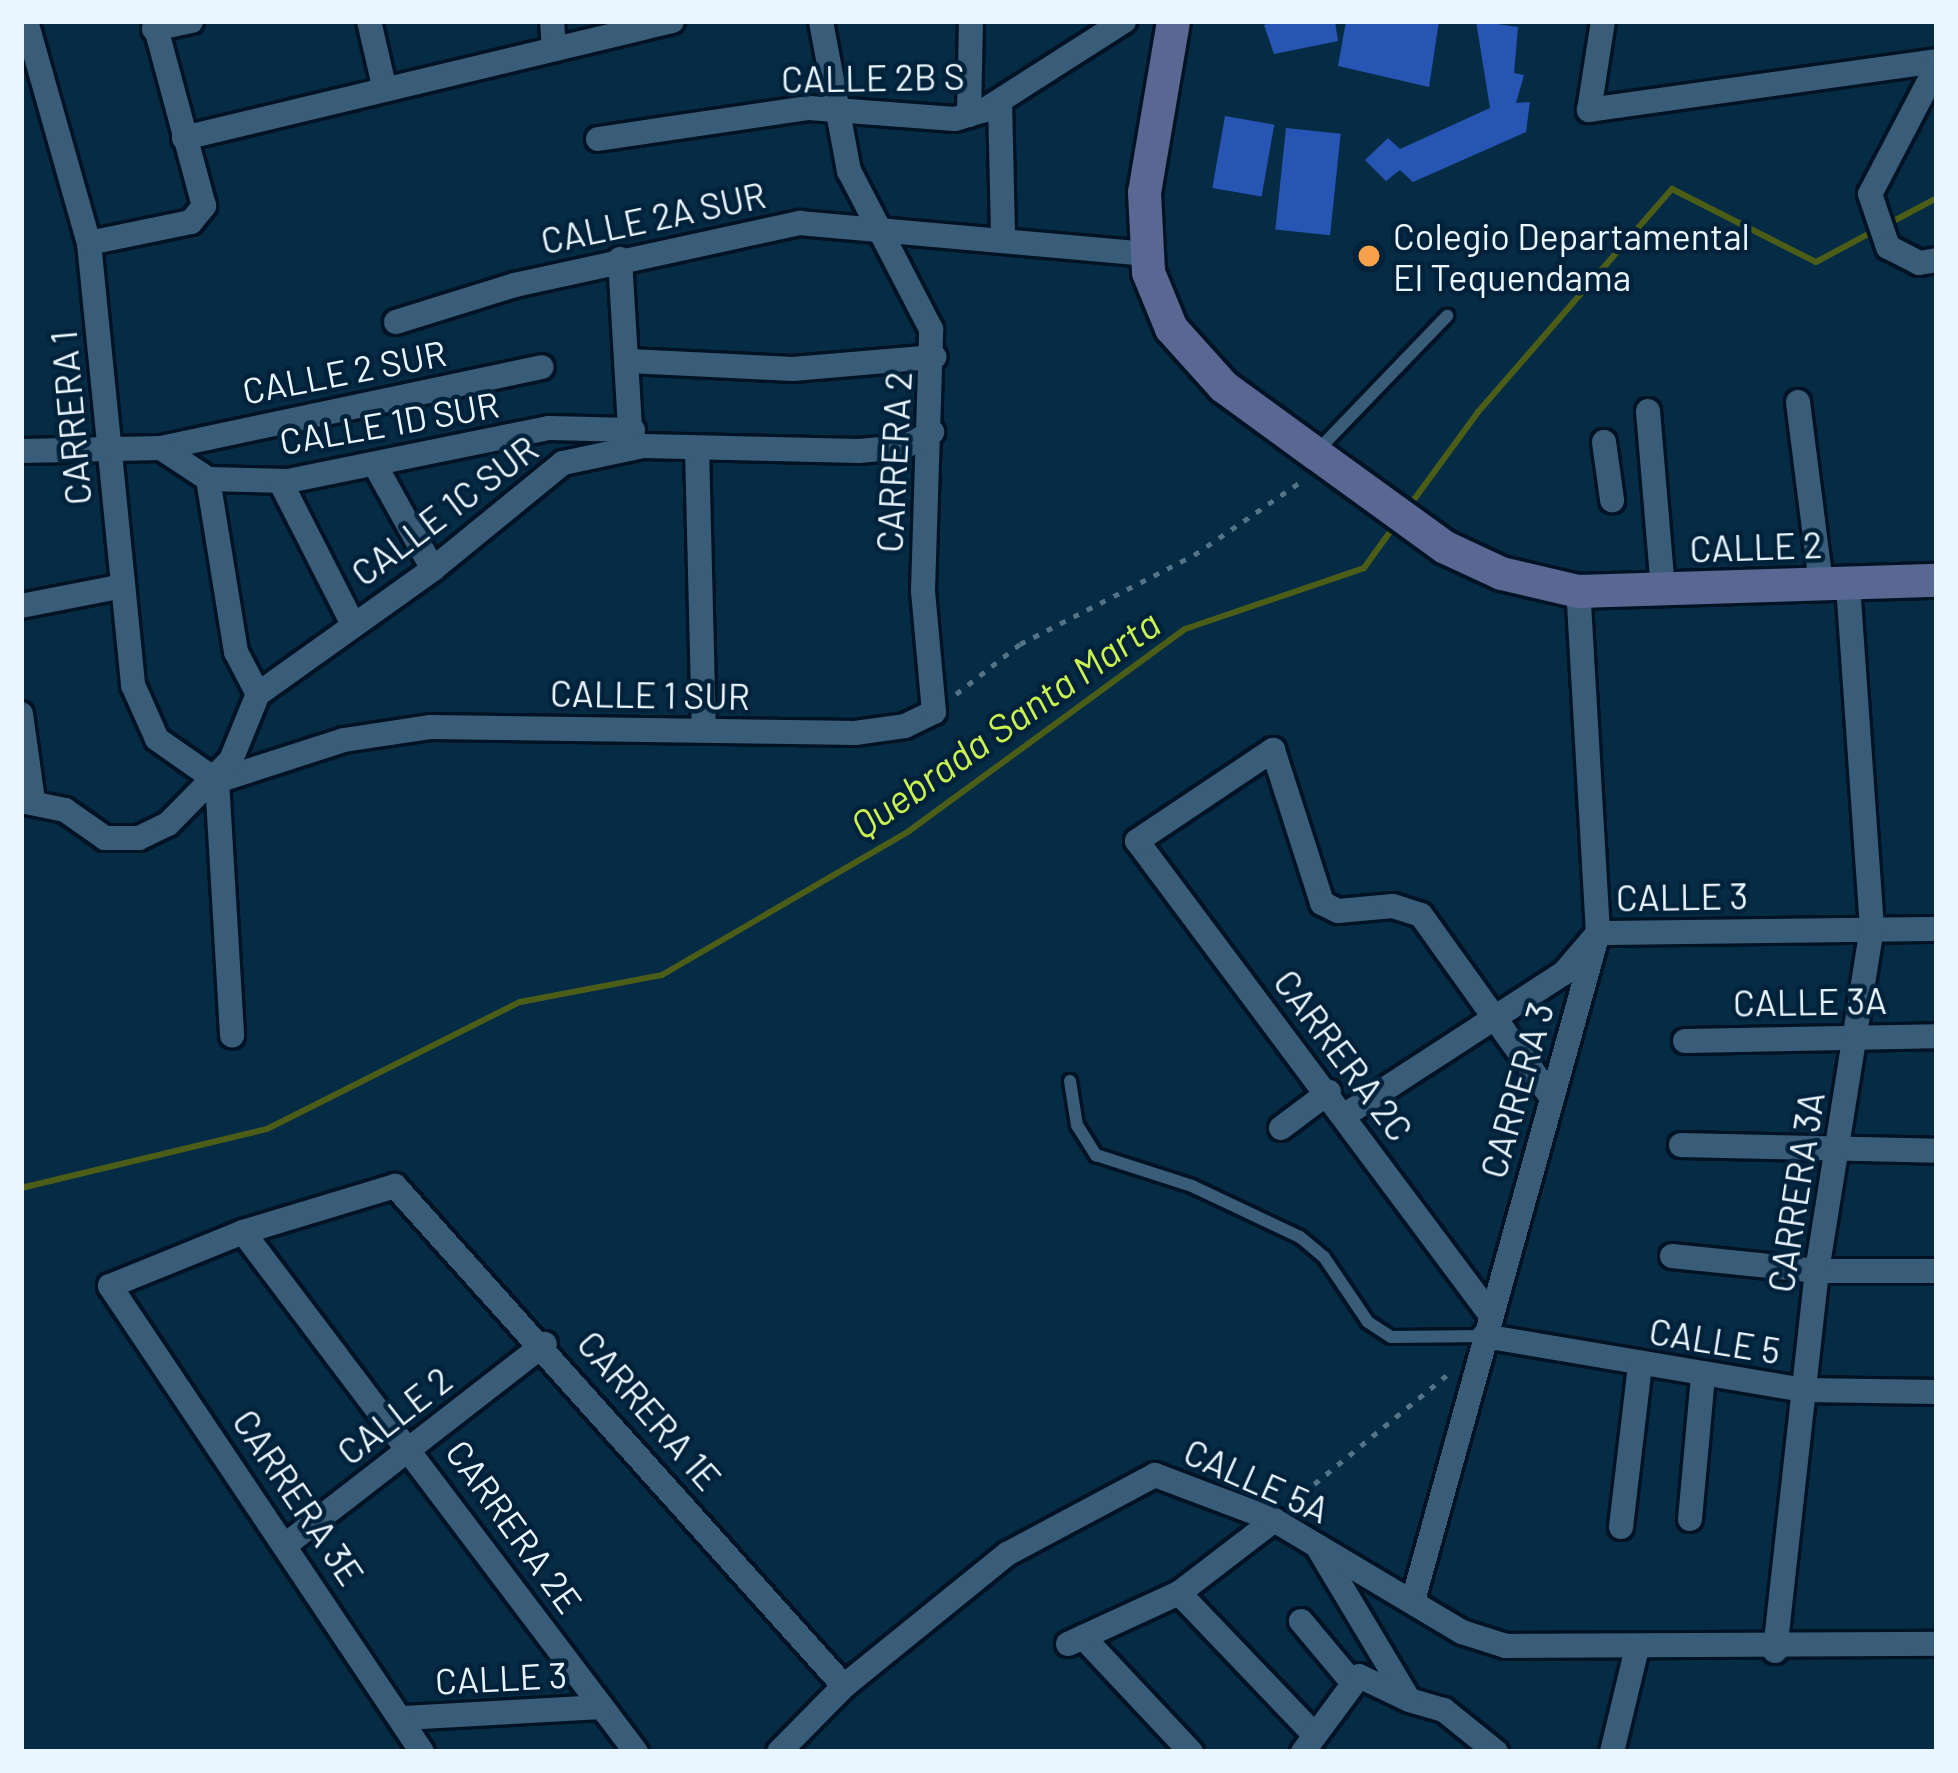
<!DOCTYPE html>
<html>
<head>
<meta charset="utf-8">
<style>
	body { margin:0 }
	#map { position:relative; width:1958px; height:1773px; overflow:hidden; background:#052c44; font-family:Barlow,sans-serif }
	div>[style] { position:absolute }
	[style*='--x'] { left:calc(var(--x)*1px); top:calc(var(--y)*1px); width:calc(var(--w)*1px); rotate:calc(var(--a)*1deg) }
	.stream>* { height:6px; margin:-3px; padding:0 3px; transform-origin:3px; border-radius:3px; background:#4c5d17 }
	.building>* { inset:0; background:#2755b4; transform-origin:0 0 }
	.path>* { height:4.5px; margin-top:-2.25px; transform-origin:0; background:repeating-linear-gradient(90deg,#557386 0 6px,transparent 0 15px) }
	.roads { filter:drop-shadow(3px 0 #001325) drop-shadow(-3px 0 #001325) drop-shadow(0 3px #001325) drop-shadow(0 -3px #001325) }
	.lane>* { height:12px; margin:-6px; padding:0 6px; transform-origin:6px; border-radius:6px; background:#395d79 }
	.street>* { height:24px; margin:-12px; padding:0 12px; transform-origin:12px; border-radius:12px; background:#395d79 }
	.secondary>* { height:33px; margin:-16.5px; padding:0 16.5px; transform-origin:16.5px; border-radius:16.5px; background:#586892 }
	.dots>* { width:33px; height:33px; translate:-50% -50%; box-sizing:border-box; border:6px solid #00213a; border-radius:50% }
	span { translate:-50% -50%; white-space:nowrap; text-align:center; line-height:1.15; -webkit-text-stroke:9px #00213a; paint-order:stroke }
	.street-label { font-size:36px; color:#e9f5ff }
	.poi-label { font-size:36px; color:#e9f5ff }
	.left { translate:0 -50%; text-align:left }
	.water-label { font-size:39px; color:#caf350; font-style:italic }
	.frame { position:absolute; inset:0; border:24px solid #e9f5ff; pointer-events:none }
</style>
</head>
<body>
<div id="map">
	<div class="stream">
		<i style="--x:1888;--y:224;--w:55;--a:-28"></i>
		<i style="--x:1410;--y:505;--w:115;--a:-53.8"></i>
		<i style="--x:1478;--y:412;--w:296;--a:-49"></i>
		<i style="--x:1672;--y:189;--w:161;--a:26.9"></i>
		<i style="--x:1816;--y:262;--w:68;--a:-28.1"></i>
		<i style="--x:21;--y:1188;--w:253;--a:-13.5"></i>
		<i style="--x:267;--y:1129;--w:283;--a:-26.7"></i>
		<i style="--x:520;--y:1002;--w:145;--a:-10.8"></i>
		<i style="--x:662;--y:975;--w:286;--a:-30.2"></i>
		<i style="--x:909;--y:831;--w:342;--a:-36.2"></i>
		<i style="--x:1185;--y:629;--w:189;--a:-18.8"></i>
		<i style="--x:1364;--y:568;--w:53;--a:-54.2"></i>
	</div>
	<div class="building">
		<i style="clip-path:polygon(1274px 21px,1335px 21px,1338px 41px,1274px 54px,1264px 25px)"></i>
		<i style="clip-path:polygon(1346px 21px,1439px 21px,1429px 87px,1338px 66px)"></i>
		<i style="clip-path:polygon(1476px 21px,1518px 27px,1514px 73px,1524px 75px,1516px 103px,1530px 102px,1526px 132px,1413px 182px,1400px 170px,1386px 181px,1365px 160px,1388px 138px,1400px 149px,1490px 108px)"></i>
		<i style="left:1225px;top:116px;width:50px;height:73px;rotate:10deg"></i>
		<i style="left:1286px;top:128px;width:55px;height:102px;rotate:6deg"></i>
	</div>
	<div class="path">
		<i style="--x:956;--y:694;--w:81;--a:-38"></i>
		<i style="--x:1020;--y:644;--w:195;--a:-27.1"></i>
		<i style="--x:1194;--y:555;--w:132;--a:-34.5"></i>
		<i style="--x:1291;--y:1503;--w:210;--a:-39.4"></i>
	</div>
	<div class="roads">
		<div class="lane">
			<i style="--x:1319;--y:449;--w:185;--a:-46.1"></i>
			<i style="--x:1070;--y:1081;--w:45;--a:81"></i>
			<i style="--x:1077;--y:1125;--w:36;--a:58"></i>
			<i style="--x:1096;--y:1155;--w:101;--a:17.9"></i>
			<i style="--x:1192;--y:1186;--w:119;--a:25.3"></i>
			<i style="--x:1300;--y:1237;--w:31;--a:40"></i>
			<i style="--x:1324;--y:1257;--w:78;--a:55.9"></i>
			<i style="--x:1368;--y:1322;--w:27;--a:33"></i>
			<i style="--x:1391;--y:1337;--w:93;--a:-0.6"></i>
		</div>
		<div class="street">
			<i style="--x:26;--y:21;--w:231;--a:74.2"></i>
			<i style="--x:89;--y:243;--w:444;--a:84.3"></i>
			<i style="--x:133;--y:685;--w:59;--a:66"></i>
			<i style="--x:157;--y:739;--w:73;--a:35"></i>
			<i style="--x:369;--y:21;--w:67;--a:77"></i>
			<i style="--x:552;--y:21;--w:28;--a:86"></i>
			<i style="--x:1603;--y:21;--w:90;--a:98.9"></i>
			<i style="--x:1589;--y:110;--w:351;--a:-8"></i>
			<i style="--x:154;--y:29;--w:38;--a:-12"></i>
			<i style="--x:1937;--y:66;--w:144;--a:117.6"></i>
			<i style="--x:1870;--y:194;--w:56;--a:71.2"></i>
			<i style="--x:1888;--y:247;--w:35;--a:27"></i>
			<i style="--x:1919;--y:263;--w:18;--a:-9"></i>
			<i style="--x:1000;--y:101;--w:137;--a:88.7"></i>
			<i style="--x:969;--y:115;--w:94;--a:-88.8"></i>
			<i style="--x:184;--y:138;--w:502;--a:-13.48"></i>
			<i style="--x:598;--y:139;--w:213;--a:-8.4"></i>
			<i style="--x:809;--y:108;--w:146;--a:4.3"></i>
			<i style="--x:955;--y:119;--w:31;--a:-17"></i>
			<i style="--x:985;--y:110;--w:165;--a:-32.6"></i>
			<i style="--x:89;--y:243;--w:104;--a:-11.6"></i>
			<i style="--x:191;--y:222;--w:21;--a:-51"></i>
			<i style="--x:204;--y:206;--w:192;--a:-105.1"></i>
			<i style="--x:620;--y:259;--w:185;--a:86.6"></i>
			<i style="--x:396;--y:322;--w:125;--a:-17.3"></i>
			<i style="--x:515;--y:285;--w:292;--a:-12.3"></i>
			<i style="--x:800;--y:223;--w:348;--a:5.1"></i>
			<i style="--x:629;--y:361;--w:164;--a:2.8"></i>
			<i style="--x:793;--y:369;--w:142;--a:-4.9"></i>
			<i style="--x:1798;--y:402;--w:182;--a:82.8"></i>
			<i style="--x:1648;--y:411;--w:179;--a:85.2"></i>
			<i style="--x:1604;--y:442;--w:59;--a:82.1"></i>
			<i style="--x:161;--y:448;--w:389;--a:-12"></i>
			<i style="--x:697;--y:448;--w:280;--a:88.6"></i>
			<i style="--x:21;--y:451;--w:140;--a:-1.2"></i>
			<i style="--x:161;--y:448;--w:56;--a:33.4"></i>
			<i style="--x:208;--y:479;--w:80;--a:1.4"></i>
			<i style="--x:288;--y:481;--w:266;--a:-11.5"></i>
			<i style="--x:549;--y:428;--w:84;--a:1.4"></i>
			<i style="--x:375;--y:465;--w:119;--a:60.9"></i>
			<i style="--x:208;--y:479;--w:175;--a:80.8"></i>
			<i style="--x:236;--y:652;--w:47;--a:62.4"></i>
			<i style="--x:280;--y:481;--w:161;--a:63"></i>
			<i style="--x:21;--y:606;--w:104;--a:-11.1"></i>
			<i style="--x:21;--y:714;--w:88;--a:82.1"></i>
			<i style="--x:217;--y:781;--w:133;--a:-17.9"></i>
			<i style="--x:344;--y:740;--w:88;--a:-8.5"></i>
			<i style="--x:431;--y:727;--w:424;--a:0.8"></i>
			<i style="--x:855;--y:733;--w:50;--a:-8"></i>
			<i style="--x:905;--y:726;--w:32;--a:-26"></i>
			<i style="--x:934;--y:712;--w:122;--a:-95.2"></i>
			<i style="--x:923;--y:590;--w:261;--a:-88.2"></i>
			<i style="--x:931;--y:329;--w:178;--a:-117.4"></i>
			<i style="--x:849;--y:171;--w:153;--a:-100.6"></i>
			<i style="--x:217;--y:781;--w:255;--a:86.6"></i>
			<i style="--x:21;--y:801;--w:45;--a:11.6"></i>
			<i style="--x:65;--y:810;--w:49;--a:35"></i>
			<i style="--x:105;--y:838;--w:34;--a:0"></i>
			<i style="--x:139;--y:838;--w:32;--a:-26"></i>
			<i style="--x:168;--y:824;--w:90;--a:-45.5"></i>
			<i style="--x:231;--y:760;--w:71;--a:-67.8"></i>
			<i style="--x:258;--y:694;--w:215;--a:-35.5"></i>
			<i style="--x:433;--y:569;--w:168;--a:-39.2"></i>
			<i style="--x:563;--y:463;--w:82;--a:-12"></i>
			<i style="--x:643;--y:446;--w:216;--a:1.3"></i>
			<i style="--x:859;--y:451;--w:45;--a:-5.1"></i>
			<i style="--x:904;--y:447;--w:32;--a:-28"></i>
			<i style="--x:1685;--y:1041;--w:252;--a:-1.1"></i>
			<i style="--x:1345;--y:1115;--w:261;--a:-33"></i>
			<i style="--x:1564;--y:973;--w:52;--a:-49.6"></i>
			<i style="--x:1598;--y:933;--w:339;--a:-0.7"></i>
			<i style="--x:1281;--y:1128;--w:60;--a:-36.9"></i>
			<i style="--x:1681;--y:1145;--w:256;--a:1.3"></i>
			<i style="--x:243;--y:1232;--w:652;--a:52.92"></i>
			<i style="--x:1672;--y:1256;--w:146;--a:5.9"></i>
			<i style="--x:1817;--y:1271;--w:120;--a:0"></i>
			<i style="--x:1490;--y:1314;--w:590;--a:-126.73"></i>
			<i style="--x:1137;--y:841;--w:164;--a:-33.8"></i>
			<i style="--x:1273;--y:750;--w:161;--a:72.2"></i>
			<i style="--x:1322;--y:903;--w:18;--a:27"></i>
			<i style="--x:1338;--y:911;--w:55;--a:-5.2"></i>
			<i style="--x:1393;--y:906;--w:29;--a:18"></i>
			<i style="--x:1421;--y:915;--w:225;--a:54.4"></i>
			<i style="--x:1484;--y:1336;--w:325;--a:9.6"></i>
			<i style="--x:1804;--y:1390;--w:133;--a:0.9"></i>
			<i style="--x:1690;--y:1519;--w:145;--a:-84.8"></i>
			<i style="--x:1621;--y:1527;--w:162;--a:-83.3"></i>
			<i style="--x:288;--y:1543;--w:325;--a:-37.8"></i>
			<i style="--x:1317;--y:1546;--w:179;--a:59.1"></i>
			<i style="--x:1409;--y:1700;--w:36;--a:16"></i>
			<i style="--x:1444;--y:1710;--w:67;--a:38.9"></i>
			<i style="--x:1179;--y:1593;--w:191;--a:46.3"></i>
			<i style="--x:1414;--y:1597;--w:689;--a:-74.51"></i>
			<i style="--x:1598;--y:933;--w:343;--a:-93.3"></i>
			<i style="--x:1301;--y:1621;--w:80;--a:50.1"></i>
			<i style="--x:1083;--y:1637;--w:158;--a:46.8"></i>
			<i style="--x:1068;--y:1644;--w:122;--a:-24.7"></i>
			<i style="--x:1179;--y:1593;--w:120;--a:-37.5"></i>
			<i style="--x:1775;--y:1651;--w:382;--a:-83.7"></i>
			<i style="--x:1817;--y:1271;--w:347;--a:-80.9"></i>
			<i style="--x:1872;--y:928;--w:346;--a:-94"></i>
			<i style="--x:404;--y:1718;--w:198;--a:-3.2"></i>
			<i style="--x:422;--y:1752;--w:561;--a:-123.8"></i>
			<i style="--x:110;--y:1286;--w:144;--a:-22.1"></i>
			<i style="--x:243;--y:1232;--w:159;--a:-16.8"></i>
			<i style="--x:395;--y:1186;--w:672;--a:48.08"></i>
			<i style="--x:779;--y:1752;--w:93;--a:-45.4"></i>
			<i style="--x:844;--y:1686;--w:210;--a:-39"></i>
			<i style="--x:1007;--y:1554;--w:168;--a:-28.1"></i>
			<i style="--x:1155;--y:1475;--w:127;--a:20.7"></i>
			<i style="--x:1274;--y:1520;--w:219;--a:30.8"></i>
			<i style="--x:1462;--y:1632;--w:46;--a:17.7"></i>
			<i style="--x:1506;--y:1646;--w:431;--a:-0.3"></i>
			<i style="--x:1303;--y:1752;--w:94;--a:-53.6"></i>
			<i style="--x:1359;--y:1676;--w:51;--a:25.6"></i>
			<i style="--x:1612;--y:1752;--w:103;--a:-76.5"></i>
		</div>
		<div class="secondary">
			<i style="--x:1173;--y:21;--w:173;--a:99.6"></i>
			<i style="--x:1144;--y:192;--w:80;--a:87.1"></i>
			<i style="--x:1148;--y:272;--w:61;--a:67.7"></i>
			<i style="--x:1171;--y:328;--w:78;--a:48.1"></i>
			<i style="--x:1223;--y:386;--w:114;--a:36.1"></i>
			<i style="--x:1315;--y:453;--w:160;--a:35.9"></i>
			<i style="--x:1445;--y:547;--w:62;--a:24.9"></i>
			<i style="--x:1501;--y:573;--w:79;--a:13.2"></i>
			<i style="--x:1578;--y:591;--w:359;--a:-1.8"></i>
		</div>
	</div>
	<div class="dots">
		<i style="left:1369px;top:256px;background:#f8a14a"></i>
	</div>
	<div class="street-label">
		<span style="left:873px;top:77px;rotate:-1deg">CALLE 2B S</span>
		<span style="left:653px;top:217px;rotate:-12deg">CALLE 2A SUR</span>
		<span style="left:344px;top:371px;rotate:-11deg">CALLE 2 SUR</span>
		<span style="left:70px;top:418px;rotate:-95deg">CARRERA 1</span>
		<span style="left:389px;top:422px;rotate:-10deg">CALLE 1D SUR</span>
		<span style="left:893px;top:462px;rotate:-87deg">CARRERA 2</span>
		<span style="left:444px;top:510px;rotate:-37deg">CALLE 1C SUR</span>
		<span style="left:1756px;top:546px;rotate:-2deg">CALLE 2</span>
		<span style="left:650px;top:694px;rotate:1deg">CALLE 1 SUR</span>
		<span style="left:1682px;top:896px;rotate:-1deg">CALLE 3</span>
		<span style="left:1810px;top:1001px;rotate:-1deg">CALLE 3A</span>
		<span style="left:1344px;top:1055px;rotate:53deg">CARRERA 2C</span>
		<span style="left:1516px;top:1090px;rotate:-74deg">CARRERA 3</span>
		<span style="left:1795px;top:1192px;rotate:-81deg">CARRERA 3A</span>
		<span style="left:1715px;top:1340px;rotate:9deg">CALLE 5</span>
		<span style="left:650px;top:1410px;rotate:49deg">CARRERA 1E</span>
		<span style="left:394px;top:1415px;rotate:-38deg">CALLE 2</span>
		<span style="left:1257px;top:1480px;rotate:24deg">CALLE 5A</span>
		<span style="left:299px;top:1497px;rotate:56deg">CARRERA 3E</span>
		<span style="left:515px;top:1526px;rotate:54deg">CARRERA 2E</span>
		<span style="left:501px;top:1677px;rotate:-3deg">CALLE 3</span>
	</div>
	<div class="poi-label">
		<span class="left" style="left:1393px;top:256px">Colegio Departamental<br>El Tequendama</span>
	</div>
	<div class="water-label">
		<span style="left:1005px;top:724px;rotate:-35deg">Quebrada Santa Marta</span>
	</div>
	<div class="frame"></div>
</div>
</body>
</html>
